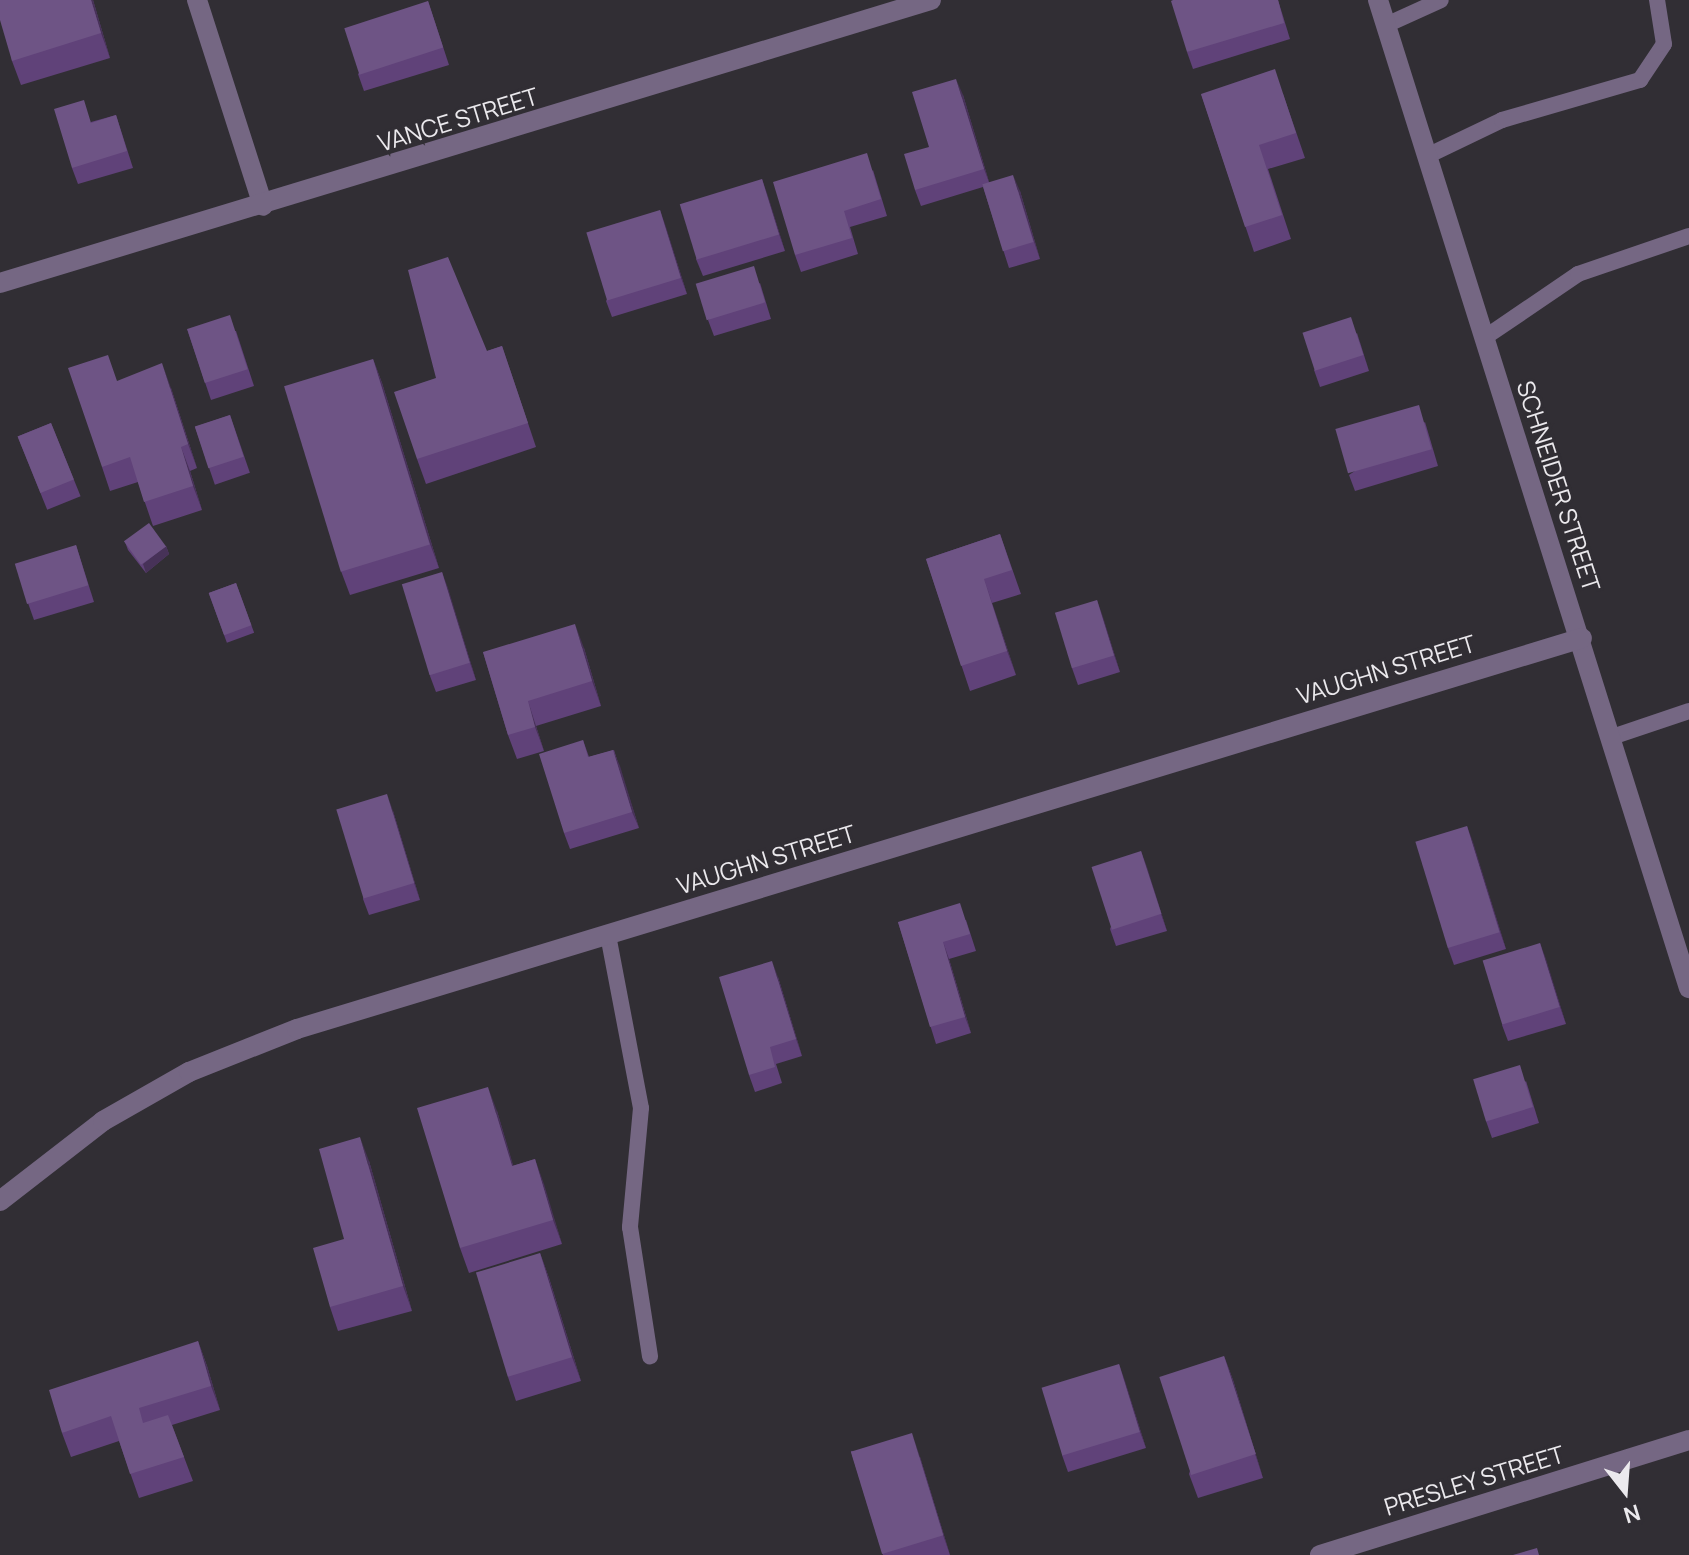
<!DOCTYPE html>
<html>
<head>
<meta charset="utf-8">
<style>
	body { margin:0 }
	#map { position:relative; width:1689px; height:1555px; overflow:hidden; background:#312e34; font-family:Manrope,sans-serif }
	div>[style] { position:absolute }
	[style*='--x'] { left:calc(var(--x)*1px); top:calc(var(--y)*1px); width:calc(var(--w)*1px); rotate:calc(var(--a)*1deg) }
	.lane>* { height:16px; margin:-8px; padding:0 8px; transform-origin:8px; border-radius:8px; background:#756783 }
	.street>* { height:20px; margin:-10px; padding:0 10px; transform-origin:10px; border-radius:10px; background:#756783 }
	.wall>* { inset:0; background:#604279; transform-origin:0 0 }
	.shaded-wall>* { inset:0; background:#473258 }
	.building>* { inset:0; background:#6e5485; transform-origin:0 0 }
	span { translate:-50% -50%; white-space:nowrap; text-align:center; line-height:1.15; -webkit-text-stroke:6px #312e34; paint-order:stroke }
	.street-label { font-size:24px; color:#ebe9ed }
	.north { position:absolute; left:1585px; top:1451px; width:80px; height:80px; -webkit-text-stroke:6px #312e34; paint-order:stroke; rotate:163deg; font-size:22px; font-weight:700; line-height:32px; text-align:center; color:#ebe9ed }
	.north::after { content:''; display:block; margin:auto; width:28px; height:36px; background:#ebe9ed; clip-path:polygon(50% 0,100% 100%,50% 72%,0 100%) }
</style>
</head>
<body>
<div id="map">
	<div class="lane">
		<i style="--x:1386;--y:25;--w:60;--a:-24.4"></i>
		<i style="--x:1427;--y:156;--w:83;--a:-25.6"></i>
		<i style="--x:1502;--y:120;--w:144;--a:-16.2"></i>
		<i style="--x:1640;--y:80;--w:43;--a:-56.3"></i>
		<i style="--x:1664;--y:44;--w:45;--a:-99"></i>
		<i style="--x:1484;--y:338;--w:114;--a:-34.2"></i>
		<i style="--x:1578;--y:274;--w:117;--a:-18.9"></i>
		<i style="--x:1612;--y:737;--w:81;--a:-18.7"></i>
		<i style="--x:608;--y:935;--w:176;--a:79.2"></i>
		<i style="--x:641;--y:1108;--w:120;--a:95.3"></i>
		<i style="--x:630;--y:1227;--w:131;--a:81.2"></i>
	</div>
	<div class="street">
		<i style="--x:197;--y:0;--w:216;--a:72.2"></i>
		<i style="--x:1378;--y:0;--w:1036;--a:72.53"></i>
		<i style="--x:0;--y:283;--w:973;--a:-16.91"></i>
		<i style="--x:0;--y:1201;--w:130;--a:-37.8"></i>
		<i style="--x:103;--y:1121;--w:99;--a:-29.7"></i>
		<i style="--x:189;--y:1072;--w:116;--a:-21.7"></i>
		<i style="--x:297;--y:1029;--w:1343;--a:-16.92"></i>
		<i style="--x:1320;--y:1555;--w:387;--a:-17.3"></i>
	</div>
	<div class="wall">
		<i style="clip-path:polygon(0 0,93px 0,110px 58px,21px 85px,12px 61px)"></i>
		<i style="clip-path:polygon(1278px 0,1290px 39px,1193px 69px,1187px 52px)"></i>
		<i style="clip-path:polygon(428px 1px,449px 65px,364px 91px,358px 74px)"></i>
		<i style="clip-path:polygon(1201px 94px,1283px 94px,1305px 158px,1268px 169px,1291px 239px,1254px 252px)"></i>
		<i style="clip-path:polygon(963px 95px,989px 182px,1020px 191px,1040px 259px,1009px 268px,983px 187px,921px 206px,915px 190px,929px 147px)"></i>
		<i style="clip-path:polygon(116px 115px,133px 168px,78px 184px,72px 168px,91px 122px)"></i>
		<i style="clip-path:polygon(873px 170px,887px 216px,850px 227px,858px 254px,801px 272px,795px 255px)"></i>
		<i style="clip-path:polygon(762px 179px,785px 251px,703px 276px,696px 259px)"></i>
		<i style="clip-path:polygon(660px 210px,687px 294px,612px 317px,606px 301px)"></i>
		<i style="clip-path:polygon(760px 283px,771px 319px,714px 336px,708px 320px)"></i>
		<i style="clip-path:polygon(187px 329px,236px 331px,254px 386px,211px 400px)"></i>
		<i style="clip-path:polygon(1357px 333px,1369px 371px,1320px 387px,1314px 370px)"></i>
		<i style="clip-path:polygon(502px 346px,536px 447px,426px 484px,417px 459px,436px 378px,487px 351px)"></i>
		<i style="clip-path:polygon(373px 359px,382px 383px,439px 568px,350px 595px,341px 571px)"></i>
		<i style="clip-path:polygon(118px 381px,171px 388px,197px 468px,190px 471px,202px 510px,153px 526px,138px 482px,110px 491px,102px 467px)"></i>
		<i style="left:230px;top:415px;width:61px;height:37px;rotate:71deg"></i>
		<i style="clip-path:polygon(1425px 422px,1438px 466px,1355px 491px,1349px 475px)"></i>
		<i style="left:51px;top:423px;width:79px;height:36px;rotate:68deg"></i>
		<i style="clip-path:polygon(1000px 534px,1021px 594px,992px 603px,1016px 675px,970px 691px,926px 559px)"></i>
		<i style="clip-path:polygon(125px 542px,166px 546px,169px 554px,146px 573px,128px 550px)"></i>
		<i style="clip-path:polygon(76px 545px,94px 602px,34px 620px,28px 603px)"></i>
		<i style="clip-path:polygon(442px 572px,476px 680px,436px 692px,430px 676px)"></i>
		<i style="left:236px;top:583px;width:53px;height:29px;rotate:70deg"></i>
		<i style="clip-path:polygon(1097px 600px,1120px 672px,1078px 685px,1072px 668px)"></i>
		<i style="clip-path:polygon(584px 648px,601px 706px,536px 726px,544px 751px,517px 759px,508px 735px,483px 652px)"></i>
		<i style="clip-path:polygon(583px 740px,589px 757px,614px 750px,639px 828px,570px 849px,564px 833px)"></i>
		<i style="clip-path:polygon(393px 811px,420px 900px,369px 915px,363px 899px)"></i>
		<i style="clip-path:polygon(1467px 826px,1506px 949px,1454px 965px,1448px 948px)"></i>
		<i style="clip-path:polygon(1141px 851px,1167px 931px,1116px 946px,1110px 929px)"></i>
		<i style="clip-path:polygon(966px 920px,976px 951px,949px 959px,971px 1033px,936px 1044px,898px 922px)"></i>
		<i style="clip-path:polygon(1540px 943px,1566px 1024px,1508px 1041px,1502px 1025px)"></i>
		<i style="clip-path:polygon(778px 977px,802px 1056px,776px 1064px,782px 1083px,755px 1092px,749px 1075px)"></i>
		<i style="clip-path:polygon(1526px 1081px,1539px 1123px,1492px 1138px,1486px 1121px)"></i>
		<i style="clip-path:polygon(497px 1111px,513px 1166px,535px 1159px,562px 1244px,469px 1273px,460px 1248px)"></i>
		<i style="clip-path:polygon(369px 1161px,412px 1311px,338px 1331px,330px 1307px,344px 1239px)"></i>
		<i style="clip-path:polygon(540px 1253px,549px 1278px,581px 1381px,516px 1401px,508px 1377px)"></i>
		<i style="clip-path:polygon(198px 1341px,207px 1366px,220px 1410px,172px 1425px,193px 1481px,139px 1498px,119px 1441px,71px 1457px,62px 1433px)"></i>
		<i style="clip-path:polygon(1224px 1356px,1233px 1380px,1263px 1478px,1198px 1498px,1189px 1474px)"></i>
		<i style="clip-path:polygon(1119px 1364px,1146px 1448px,1068px 1472px,1062px 1455px)"></i>
		<i style="clip-path:polygon(851px 1451px,920px 1457px,950px 1555px,883px 1555px)"></i>
	</div>
	<div class="shaded-wall">
		<i style="clip-path:polygon(91px 0,93px 0,110px 58px,101px 33px)"></i>
		<i style="clip-path:polygon(956px 79px,963px 95px,990px 185px,984px 169px)"></i>
		<i style="clip-path:polygon(1013px 175px,1020px 191px,1040px 259px,1034px 242px)"></i>
		<i style="clip-path:polygon(762px 179px,768px 196px,785px 251px,779px 234px)"></i>
		<i style="clip-path:polygon(660px 210px,666px 227px,687px 294px,681px 278px)"></i>
		<i style="clip-path:polygon(373px 359px,382px 383px,439px 568px,430px 544px)"></i>
		<i style="clip-path:polygon(162px 363px,171px 388px,197px 468px,188px 444px)"></i>
		<i style="clip-path:polygon(181px 447px,190px 471px,202px 510px,193px 486px)"></i>
		<i style="clip-path:polygon(166px 546px,169px 554px,146px 573px,143px 564px)"></i>
		<i style="clip-path:polygon(442px 572px,448px 588px,476px 680px,470px 663px)"></i>
		<i style="clip-path:polygon(984px 579px,1016px 675px,1007px 651px)"></i>
		<i style="clip-path:polygon(1097px 600px,1103px 617px,1120px 672px,1114px 655px)"></i>
		<i style="clip-path:polygon(575px 624px,584px 648px,601px 706px,592px 681px)"></i>
		<i style="clip-path:polygon(528px 701px,544px 751px,535px 727px)"></i>
		<i style="clip-path:polygon(613px 750px,620px 766px,639px 828px,632px 812px)"></i>
		<i style="clip-path:polygon(387px 794px,393px 811px,420px 900px,414px 883px)"></i>
		<i style="clip-path:polygon(1467px 826px,1473px 842px,1506px 949px,1500px 932px)"></i>
		<i style="clip-path:polygon(1141px 851px,1147px 867px,1167px 931px,1161px 914px)"></i>
		<i style="clip-path:polygon(943px 942px,949px 959px,971px 1033px,965px 1017px)"></i>
		<i style="clip-path:polygon(1540px 943px,1546px 959px,1566px 1024px,1560px 1007px)"></i>
		<i style="clip-path:polygon(772px 961px,778px 977px,802px 1056px,796px 1039px)"></i>
		<i style="clip-path:polygon(488px 1087px,497px 1111px,521px 1191px,512px 1166px)"></i>
		<i style="clip-path:polygon(360px 1137px,369px 1161px,412px 1311px,403px 1286px)"></i>
		<i style="clip-path:polygon(535px 1159px,544px 1184px,562px 1244px,553px 1220px)"></i>
		<i style="clip-path:polygon(540px 1253px,549px 1278px,581px 1381px,572px 1357px)"></i>
		<i style="clip-path:polygon(198px 1341px,207px 1366px,220px 1410px,211px 1386px)"></i>
		<i style="clip-path:polygon(1224px 1356px,1233px 1380px,1263px 1478px,1255px 1454px)"></i>
		<i style="clip-path:polygon(1119px 1364px,1125px 1381px,1146px 1448px,1140px 1432px)"></i>
		<i style="clip-path:polygon(912px 1433px,920px 1457px,950px 1555px,943px 1535px)"></i>
	</div>
	<div class="building">
		<i style="clip-path:polygon(0 0,91px 0,101px 33px,12px 61px,0 20px)"></i>
		<i style="clip-path:polygon(1173px 0,1278px 0,1284px 23px,1187px 52px,1171px 1px)"></i>
		<i style="left:428px;top:1px;width:49px;height:88px;rotate:72deg"></i>
		<i style="clip-path:polygon(1275px 69px,1296px 133px,1259px 145px,1282px 215px,1245px 227px,1201px 94px)"></i>
		<i style="clip-path:polygon(956px 79px,984px 169px,915px 190px,904px 154px,929px 147px,912px 92px)"></i>
		<i style="clip-path:polygon(84px 100px,91px 123px,116px 115px,127px 151px,72px 168px,54px 109px)"></i>
		<i style="clip-path:polygon(867px 153px,881px 199px,844px 211px,852px 238px,795px 255px,773px 182px)"></i>
		<i style="left:1013px;top:175px;width:70px;height:32px;rotate:73deg"></i>
		<i style="left:762px;top:179px;width:58px;height:86px;rotate:73deg"></i>
		<i style="left:660px;top:210px;width:71px;height:77px;rotate:73deg"></i>
		<i style="clip-path:polygon(448px 257px,487px 351px,502px 346px,528px 423px,417px 459px,394px 392px,436px 378px,408px 270px)"></i>
		<i style="left:754px;top:266px;width:38px;height:61px;rotate:73deg"></i>
		<i style="left:230px;top:315px;width:57px;height:45px;rotate:72deg"></i>
		<i style="left:1351px;top:317px;width:40px;height:51px;rotate:72deg"></i>
		<i style="clip-path:polygon(108px 355px,117px 381px,162px 363px,188px 444px,181px 447px,193px 486px,144px 502px,130px 457px,102px 467px,68px 368px)"></i>
		<i style="left:373px;top:359px;width:194px;height:93px;rotate:73deg"></i>
		<i style="left:1419px;top:405px;width:46px;height:87px;rotate:74deg"></i>
		<i style="left:230px;top:415px;width:44px;height:37px;rotate:72deg"></i>
		<i style="left:51px;top:423px;width:61px;height:36px;rotate:68deg"></i>
		<i style="left:149px;top:523px;width:29px;height:31px;rotate:54deg"></i>
		<i style="clip-path:polygon(1000px 534px,1012px 570px,984px 579px,1007px 651px,961px 666px,926px 559px)"></i>
		<i style="left:76px;top:545px;width:42px;height:64px;rotate:73deg"></i>
		<i style="left:442px;top:572px;width:95px;height:42px;rotate:73deg"></i>
		<i style="left:236px;top:583px;width:45px;height:29px;rotate:70deg"></i>
		<i style="left:1097px;top:600px;width:58px;height:44px;rotate:73deg"></i>
		<i style="clip-path:polygon(575px 624px,592px 681px,528px 701px,535px 727px,508px 735px,483px 652px)"></i>
		<i style="clip-path:polygon(583px 740px,588px 757px,613px 750px,632px 812px,564px 833px,539px 754px)"></i>
		<i style="left:387px;top:794px;width:93px;height:53px;rotate:73deg"></i>
		<i style="left:1467px;top:826px;width:111px;height:54px;rotate:73deg"></i>
		<i style="left:1141px;top:851px;width:66px;height:52px;rotate:72deg"></i>
		<i style="clip-path:polygon(960px 903px,970px 934px,943px 942px,965px 1017px,930px 1027px,898px 922px)"></i>
		<i style="left:1540px;top:943px;width:67px;height:60px;rotate:73deg"></i>
		<i style="clip-path:polygon(772px 961px,796px 1039px,770px 1047px,775px 1067px,749px 1075px,719px 977px)"></i>
		<i style="left:1520px;top:1065px;width:44px;height:49px;rotate:73deg"></i>
		<i style="clip-path:polygon(488px 1087px,512px 1166px,535px 1159px,553px 1220px,460px 1248px,417px 1108px)"></i>
		<i style="clip-path:polygon(360px 1137px,403px 1286px,330px 1307px,313px 1248px,344px 1239px,319px 1149px)"></i>
		<i style="left:540px;top:1253px;width:109px;height:67px;rotate:73deg"></i>
		<i style="clip-path:polygon(198px 1341px,211px 1386px,139px 1408px,143px 1423px,168px 1415px,184px 1457px,130px 1474px,111px 1416px,62px 1433px,49px 1390px)"></i>
		<i style="left:1224px;top:1356px;width:103px;height:68px;rotate:72deg"></i>
		<i style="left:1119px;top:1364px;width:71px;height:81px;rotate:73deg"></i>
		<i style="left:912px;top:1433px;width:107px;height:64px;rotate:73deg"></i>
		<i style="clip-path:polygon(1537px 1548px,1539px 1555px,1513px 1555px)"></i>
	</div>
	<div class="street-label">
		<span style="left:458px;top:119px;rotate:-17deg">VANCE STREET</span>
		<span style="left:1559px;top:486px;rotate:72deg">SCHNEIDER STREET</span>
		<span style="left:1386px;top:669px;rotate:-17deg">VAUGHN STREET</span>
		<span style="left:766px;top:859px;rotate:-17deg">VAUGHN STREET</span>
		<span style="left:1474px;top:1480px;rotate:-17deg">PRESLEY STREET</span>
	</div>
	<div class="north">N</div>
</div>
</body>
</html>
